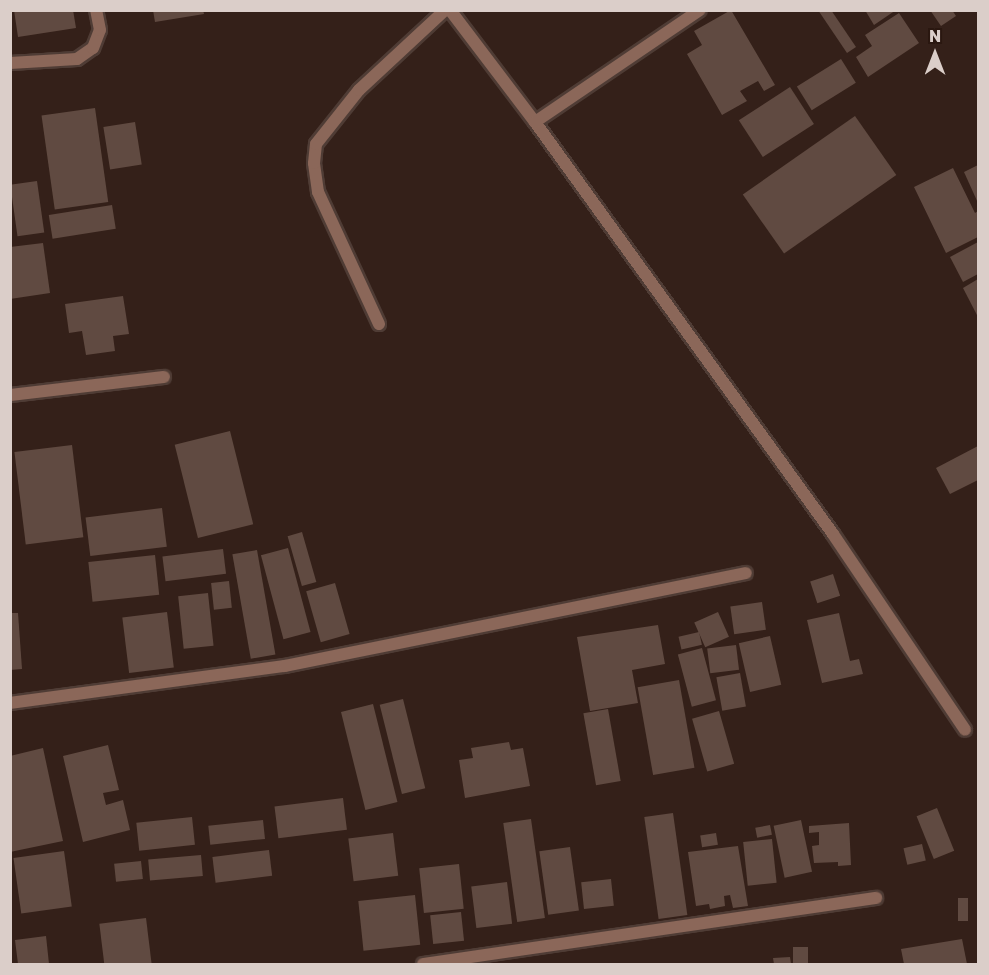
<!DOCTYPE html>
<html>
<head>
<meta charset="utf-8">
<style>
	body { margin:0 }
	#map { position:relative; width:989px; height:975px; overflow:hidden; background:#342019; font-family:"Golos Text",sans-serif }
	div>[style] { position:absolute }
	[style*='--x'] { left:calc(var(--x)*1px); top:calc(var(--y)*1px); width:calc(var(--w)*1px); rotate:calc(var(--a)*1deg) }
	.building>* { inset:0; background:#604a41; transform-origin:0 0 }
	.roads { filter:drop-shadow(2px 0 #4f3c35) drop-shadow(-2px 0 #4f3c35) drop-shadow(0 2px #4f3c35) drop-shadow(0 -2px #4f3c35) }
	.service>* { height:12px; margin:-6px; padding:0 6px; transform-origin:6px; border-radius:6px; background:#8b6759 }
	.minor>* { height:12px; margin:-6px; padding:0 6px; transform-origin:6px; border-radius:6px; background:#8b6759 }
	span { translate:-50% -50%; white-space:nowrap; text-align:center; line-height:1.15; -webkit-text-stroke:4.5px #2a1710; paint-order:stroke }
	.frame { position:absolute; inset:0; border:12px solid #dbcec9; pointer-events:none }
	.north { position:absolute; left:905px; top:24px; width:60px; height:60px; -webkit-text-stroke:4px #2a1710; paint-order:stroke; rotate:0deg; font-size:16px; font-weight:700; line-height:24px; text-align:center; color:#dbcec9 }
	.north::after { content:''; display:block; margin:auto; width:21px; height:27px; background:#dbcec9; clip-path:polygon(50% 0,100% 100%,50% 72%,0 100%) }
</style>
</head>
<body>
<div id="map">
	<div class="building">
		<i style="clip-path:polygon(14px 10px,73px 10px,76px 28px,18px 37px)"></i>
		<i style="clip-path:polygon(153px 10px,203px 10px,204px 14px,155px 22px)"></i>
		<i style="clip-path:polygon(731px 10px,775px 85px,764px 91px,758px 81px,740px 91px,747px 101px,722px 115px,687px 54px,702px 45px,694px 31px)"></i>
		<i style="clip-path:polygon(818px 10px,831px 10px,856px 47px,847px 53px)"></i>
		<i style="clip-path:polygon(865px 10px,896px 10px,874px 25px)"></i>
		<i style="clip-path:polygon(930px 10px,952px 10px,956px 16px,941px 26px)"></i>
		<i style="clip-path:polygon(899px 13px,919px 43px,868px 77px,856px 57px,872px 46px,865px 35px)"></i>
		<i style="left:841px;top:59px;width:28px;height:52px;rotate:58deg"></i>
		<i style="left:790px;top:87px;width:44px;height:61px;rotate:57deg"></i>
		<i style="left:95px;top:108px;width:95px;height:54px;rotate:82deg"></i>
		<i style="left:855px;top:116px;width:72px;height:137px;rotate:55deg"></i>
		<i style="left:135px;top:122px;width:43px;height:32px;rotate:81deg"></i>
		<i style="clip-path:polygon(978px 165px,978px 203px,964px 172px)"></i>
		<i style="clip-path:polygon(953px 168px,975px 213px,978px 211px,978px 237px,946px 253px,914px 187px)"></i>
		<i style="left:37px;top:181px;width:52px;height:27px;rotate:82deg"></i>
		<i style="left:112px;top:205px;width:24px;height:64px;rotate:81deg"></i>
		<i style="clip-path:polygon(978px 242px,978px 274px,963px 282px,950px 257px)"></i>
		<i style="clip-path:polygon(43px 243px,50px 293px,10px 299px,10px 247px)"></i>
		<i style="clip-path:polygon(978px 279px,978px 317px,963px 288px)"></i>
		<i style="clip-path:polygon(123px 296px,129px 334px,113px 336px,115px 351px,86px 355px,82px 331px,69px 333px,65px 304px)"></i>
		<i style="left:230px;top:431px;width:96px;height:57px;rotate:76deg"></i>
		<i style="left:72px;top:445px;width:93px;height:58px;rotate:83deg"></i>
		<i style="clip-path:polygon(978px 446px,978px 480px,950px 494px,936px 468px)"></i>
		<i style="left:162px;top:508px;width:39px;height:77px;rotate:83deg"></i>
		<i style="left:302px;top:532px;width:52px;height:15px;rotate:74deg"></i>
		<i style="left:288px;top:548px;width:87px;height:28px;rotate:75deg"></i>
		<i style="left:223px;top:549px;width:25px;height:61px;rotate:83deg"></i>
		<i style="left:257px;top:550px;width:106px;height:25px;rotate:80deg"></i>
		<i style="left:155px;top:555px;width:40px;height:67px;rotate:84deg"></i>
		<i style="left:833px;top:574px;width:23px;height:24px;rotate:72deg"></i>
		<i style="left:229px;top:581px;width:27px;height:18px;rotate:84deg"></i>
		<i style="left:335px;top:583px;width:53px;height:30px;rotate:74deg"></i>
		<i style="left:208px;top:593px;width:53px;height:30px;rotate:84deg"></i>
		<i style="left:762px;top:602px;width:28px;height:32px;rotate:82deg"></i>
		<i style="left:167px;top:612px;width:56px;height:45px;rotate:83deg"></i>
		<i style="left:718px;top:612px;width:27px;height:26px;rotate:66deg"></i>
		<i style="clip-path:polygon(10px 613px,18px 613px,22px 669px,10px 670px)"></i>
		<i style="clip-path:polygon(839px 613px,850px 661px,859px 659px,863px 674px,822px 683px,807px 620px)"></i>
		<i style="clip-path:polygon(658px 625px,665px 664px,632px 670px,638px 703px,590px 711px,577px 637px)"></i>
		<i style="left:699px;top:632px;width:13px;height:21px;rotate:77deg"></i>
		<i style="left:770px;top:636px;width:50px;height:32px;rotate:77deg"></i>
		<i style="left:736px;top:645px;width:25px;height:29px;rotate:83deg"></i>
		<i style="left:702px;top:648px;width:54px;height:25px;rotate:75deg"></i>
		<i style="left:740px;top:673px;width:34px;height:24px;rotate:80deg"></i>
		<i style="left:679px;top:680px;width:89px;height:42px;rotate:80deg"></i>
		<i style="left:403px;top:699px;width:92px;height:24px;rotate:76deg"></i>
		<i style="left:373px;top:704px;width:101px;height:33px;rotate:76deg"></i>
		<i style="left:608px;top:709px;width:73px;height:25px;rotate:80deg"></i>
		<i style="left:719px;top:711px;width:55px;height:28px;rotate:74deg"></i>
		<i style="clip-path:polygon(509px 742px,511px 750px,523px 748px,530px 786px,465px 798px,459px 760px,473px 758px,471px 748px)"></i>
		<i style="clip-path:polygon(108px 745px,119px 790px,103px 793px,106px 805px,123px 800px,130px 830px,83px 842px,63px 756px)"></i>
		<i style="clip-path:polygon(43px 748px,63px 841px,10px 852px,10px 756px)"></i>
		<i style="left:343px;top:798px;width:32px;height:69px;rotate:83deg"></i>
		<i style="left:937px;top:808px;width:46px;height:22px;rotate:68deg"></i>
		<i style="left:673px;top:813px;width:103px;height:29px;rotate:82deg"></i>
		<i style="left:192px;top:817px;width:28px;height:56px;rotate:84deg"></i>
		<i style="left:531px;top:819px;width:100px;height:28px;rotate:82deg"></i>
		<i style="left:263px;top:820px;width:19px;height:55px;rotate:84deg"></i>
		<i style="left:801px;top:820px;width:53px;height:28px;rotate:78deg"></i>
		<i style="clip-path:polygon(849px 823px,851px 865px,838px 866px,838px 862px,814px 863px,812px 846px,819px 845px,819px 832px,809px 833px,809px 826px)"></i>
		<i style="left:770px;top:825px;width:10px;height:15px;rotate:79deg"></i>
		<i style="left:393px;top:833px;width:43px;height:45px;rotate:83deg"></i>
		<i style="left:716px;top:833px;width:12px;height:16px;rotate:81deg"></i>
		<i style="left:772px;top:839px;width:44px;height:29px;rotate:84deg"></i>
		<i style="left:922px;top:844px;width:17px;height:19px;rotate:77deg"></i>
		<i style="clip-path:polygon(738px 846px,748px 906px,733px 908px,730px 895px,724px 896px,725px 906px,710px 909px,709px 904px,696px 906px,688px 852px)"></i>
		<i style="left:570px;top:847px;width:64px;height:31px;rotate:82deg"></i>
		<i style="left:269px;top:850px;width:26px;height:57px;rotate:83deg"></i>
		<i style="left:64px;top:851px;width:56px;height:51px;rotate:82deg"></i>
		<i style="left:201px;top:855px;width:21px;height:53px;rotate:85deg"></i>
		<i style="left:141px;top:861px;width:18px;height:27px;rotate:84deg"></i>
		<i style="left:459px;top:864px;width:45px;height:40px;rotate:84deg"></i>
		<i style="left:611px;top:879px;width:27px;height:30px;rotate:84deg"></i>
		<i style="left:507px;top:882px;width:42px;height:36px;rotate:83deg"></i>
		<i style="left:415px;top:895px;width:50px;height:57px;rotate:84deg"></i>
		<i style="left:958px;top:898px;width:10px;height:23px"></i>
		<i style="left:461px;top:912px;width:29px;height:31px;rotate:84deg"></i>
		<i style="left:146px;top:918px;width:46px;height:47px;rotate:83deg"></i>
		<i style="clip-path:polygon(46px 936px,49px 964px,18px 964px,15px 940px)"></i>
		<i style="clip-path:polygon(962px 939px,967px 964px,904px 964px,901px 949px)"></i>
		<i style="left:793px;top:947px;width:15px;height:17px"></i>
		<i style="clip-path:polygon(790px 957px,791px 964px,774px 964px,773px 958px)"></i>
	</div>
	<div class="roads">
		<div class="service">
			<i style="--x:379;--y:324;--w:145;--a:-114.8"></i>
			<i style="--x:318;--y:192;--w:29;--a:-98"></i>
			<i style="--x:314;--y:163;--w:19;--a:-84"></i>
			<i style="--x:316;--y:144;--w:69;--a:-51.5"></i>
			<i style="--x:359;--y:90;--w:117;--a:-42.9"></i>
		</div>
		<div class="minor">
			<i style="--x:450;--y:10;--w:141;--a:52.8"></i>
			<i style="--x:535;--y:122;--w:508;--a:54.12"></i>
			<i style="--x:833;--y:534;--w:236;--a:56"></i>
			<i style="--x:10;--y:63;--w:67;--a:-3.4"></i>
			<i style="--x:77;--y:59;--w:19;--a:-35"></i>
			<i style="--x:93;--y:48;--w:19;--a:-69"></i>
			<i style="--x:100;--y:30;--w:20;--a:-101"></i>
			<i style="--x:535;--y:122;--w:199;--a:-34.2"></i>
			<i style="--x:10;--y:395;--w:155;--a:-6.7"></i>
			<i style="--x:10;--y:703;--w:277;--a:-7.7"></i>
			<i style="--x:285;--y:666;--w:470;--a:-11.4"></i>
			<i style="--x:423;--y:964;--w:458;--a:-8.3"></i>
		</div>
	</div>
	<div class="frame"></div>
	<div class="north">N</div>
</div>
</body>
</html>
